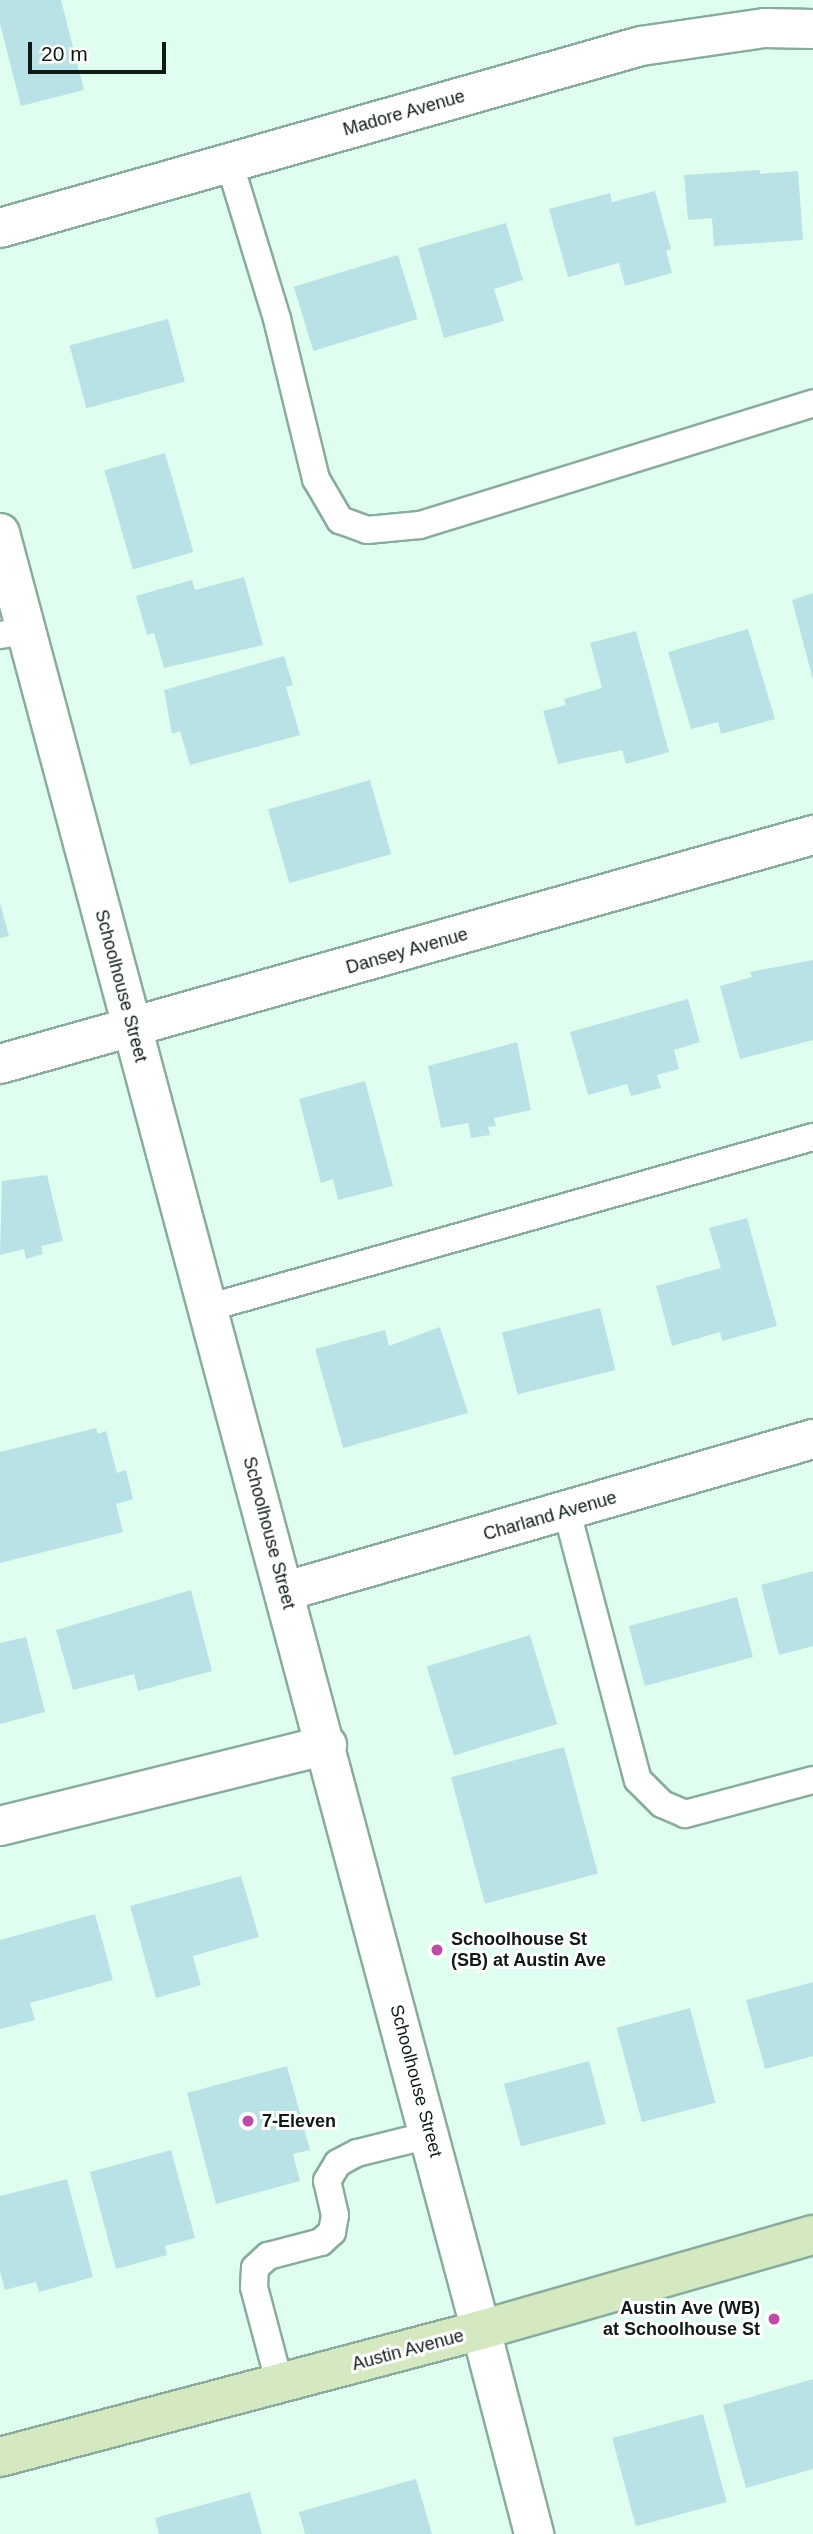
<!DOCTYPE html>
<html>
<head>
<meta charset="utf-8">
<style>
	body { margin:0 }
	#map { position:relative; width:813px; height:2534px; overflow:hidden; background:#e0fef0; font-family:Arial,sans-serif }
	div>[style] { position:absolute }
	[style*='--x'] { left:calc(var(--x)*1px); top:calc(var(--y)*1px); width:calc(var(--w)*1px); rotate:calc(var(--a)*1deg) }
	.building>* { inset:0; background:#b8e2e5; transform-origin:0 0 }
	.roads { filter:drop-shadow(2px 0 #89ac9c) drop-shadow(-2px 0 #89ac9c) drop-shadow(0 2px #89ac9c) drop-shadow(0 -2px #89ac9c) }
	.service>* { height:26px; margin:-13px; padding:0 13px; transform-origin:13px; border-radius:13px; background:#fff }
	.minor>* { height:38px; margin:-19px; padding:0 19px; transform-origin:19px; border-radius:19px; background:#fff }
	.tertiary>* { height:38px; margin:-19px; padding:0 19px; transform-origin:19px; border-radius:19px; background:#fff }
	.secondary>* { height:38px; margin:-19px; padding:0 19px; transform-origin:19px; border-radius:19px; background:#d4e8c1 }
	.dots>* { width:19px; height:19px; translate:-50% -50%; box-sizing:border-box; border:4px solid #fff; border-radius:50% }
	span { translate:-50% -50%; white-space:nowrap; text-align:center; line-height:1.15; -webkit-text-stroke:6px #fff; paint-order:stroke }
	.street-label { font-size:18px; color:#0d1a15 }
	.poi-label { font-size:18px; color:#0d1a15; font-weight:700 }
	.left { translate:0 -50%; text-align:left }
	.right { translate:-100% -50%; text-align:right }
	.scale { position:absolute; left:28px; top:42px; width:138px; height:32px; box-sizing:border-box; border:4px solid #0d1a15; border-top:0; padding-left:9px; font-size:21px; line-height:24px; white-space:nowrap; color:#0d1a15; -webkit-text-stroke:5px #fff; paint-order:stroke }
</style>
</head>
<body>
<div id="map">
	<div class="building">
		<i style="clip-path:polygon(0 0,61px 0,84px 90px,21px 106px,0 24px)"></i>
		<i style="clip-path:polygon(760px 170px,760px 174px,798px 171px,803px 240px,714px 246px,712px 218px,688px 220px,684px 175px)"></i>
		<i style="clip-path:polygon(655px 191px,671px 249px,666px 251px,672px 273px,625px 286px,619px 263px,568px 277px,549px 209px,610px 193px,612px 202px)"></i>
		<i style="clip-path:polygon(506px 223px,523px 280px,494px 289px,504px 321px,444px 338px,418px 248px)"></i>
		<i style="left:398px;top:255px;width:67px;height:109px;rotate:73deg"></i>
		<i style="left:168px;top:319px;width:65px;height:102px;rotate:75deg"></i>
		<i style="left:165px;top:453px;width:103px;height:63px;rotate:74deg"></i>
		<i style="clip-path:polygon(244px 577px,263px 645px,164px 668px,154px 633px,147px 635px,136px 596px,192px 580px,195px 590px)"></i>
		<i style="clip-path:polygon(813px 593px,813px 680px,792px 600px)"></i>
		<i style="clip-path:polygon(748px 629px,775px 719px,721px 734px,718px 722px,691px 729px,668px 652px)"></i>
		<i style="clip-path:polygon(636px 631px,669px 752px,626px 764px,622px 750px,558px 764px,543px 711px,566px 705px,564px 699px,602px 688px,590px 643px)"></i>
		<i style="clip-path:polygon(284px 656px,293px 685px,286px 687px,300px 735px,190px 765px,180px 731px,172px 734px,164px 690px)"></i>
		<i style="left:370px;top:780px;width:77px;height:106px;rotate:74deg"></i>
		<i style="clip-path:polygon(0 903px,9px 936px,0 938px)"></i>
		<i style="clip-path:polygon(813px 960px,813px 1040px,740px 1059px,720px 986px,752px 977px,750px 972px)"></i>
		<i style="clip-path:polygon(688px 999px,700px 1042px,674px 1050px,679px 1069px,657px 1075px,661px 1088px,631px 1096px,627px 1084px,588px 1095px,570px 1032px)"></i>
		<i style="clip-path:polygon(517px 1042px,531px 1110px,494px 1118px,496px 1126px,488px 1127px,490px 1135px,471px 1138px,468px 1123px,441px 1128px,428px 1066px)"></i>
		<i style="clip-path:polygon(365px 1081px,393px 1186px,338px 1200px,333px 1179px,321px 1183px,299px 1099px)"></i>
		<i style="clip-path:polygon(47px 1175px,63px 1241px,41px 1246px,43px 1254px,26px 1259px,24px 1249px,0 1255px,2px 1181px)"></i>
		<i style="clip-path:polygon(747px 1218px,777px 1326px,722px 1341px,720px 1332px,672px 1346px,656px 1286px,721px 1268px,709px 1228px)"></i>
		<i style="left:600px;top:1308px;width:64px;height:101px;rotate:76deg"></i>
		<i style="clip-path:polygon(440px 1327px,468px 1413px,343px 1448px,315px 1349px,385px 1330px,389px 1346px)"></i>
		<i style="clip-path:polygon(96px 1428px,98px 1434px,106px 1431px,117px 1473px,126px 1470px,133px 1499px,116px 1504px,123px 1532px,0 1563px,0 1452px)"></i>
		<i style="clip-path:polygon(813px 1571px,813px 1646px,779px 1655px,761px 1585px)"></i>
		<i style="clip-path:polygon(191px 1590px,212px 1671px,138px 1691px,134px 1674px,73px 1690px,56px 1630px)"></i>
		<i style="left:737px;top:1597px;width:62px;height:112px;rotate:75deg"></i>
		<i style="left:530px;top:1635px;width:93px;height:108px;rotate:73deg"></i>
		<i style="clip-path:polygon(26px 1637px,45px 1712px,0 1724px,0 1643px)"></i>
		<i style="left:564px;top:1747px;width:131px;height:117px;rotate:75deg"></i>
		<i style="clip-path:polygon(241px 1876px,259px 1937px,193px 1956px,201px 1985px,156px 1998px,130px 1906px)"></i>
		<i style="clip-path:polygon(95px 1914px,113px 1980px,30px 2003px,35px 2020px,0 2029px,0 1940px)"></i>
		<i style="clip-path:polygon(813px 1982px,813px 2056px,765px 2069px,746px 2000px)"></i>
		<i style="left:690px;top:2008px;width:98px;height:76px;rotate:75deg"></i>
		<i style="left:589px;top:2061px;width:65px;height:88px;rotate:75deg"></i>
		<i style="clip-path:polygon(287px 2066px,310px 2150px,293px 2154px,300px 2181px,216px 2204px,187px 2093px)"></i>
		<i style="clip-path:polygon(171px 2150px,195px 2238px,165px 2246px,167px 2255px,116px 2269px,90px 2172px)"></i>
		<i style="clip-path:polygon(67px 2179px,93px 2277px,39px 2292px,36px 2282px,5px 2290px,0 2271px,0 2196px)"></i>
		<i style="clip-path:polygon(813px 2379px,813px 2469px,746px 2488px,723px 2405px)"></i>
		<i style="left:703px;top:2414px;width:91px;height:94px;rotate:75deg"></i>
		<i style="clip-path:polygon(416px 2479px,432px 2534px,305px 2534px,299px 2512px)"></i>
		<i style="clip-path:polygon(250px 2492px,262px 2534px,159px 2534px,155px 2518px)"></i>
	</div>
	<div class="roads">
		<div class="service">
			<i style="--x:230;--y:165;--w:161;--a:73"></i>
			<i style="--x:277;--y:319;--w:165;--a:76.3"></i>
			<i style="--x:316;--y:479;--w:48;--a:59.7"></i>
			<i style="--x:340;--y:520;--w:29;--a:20"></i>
			<i style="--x:367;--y:530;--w:53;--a:-5.4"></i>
			<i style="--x:420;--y:525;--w:412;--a:-17.2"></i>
			<i style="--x:0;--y:635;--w:26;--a:-9"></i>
			<i style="--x:207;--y:1308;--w:630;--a:-15.76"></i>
			<i style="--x:567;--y:1512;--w:277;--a:75.2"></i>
			<i style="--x:638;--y:1780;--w:34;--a:45"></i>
			<i style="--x:662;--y:1804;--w:25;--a:23"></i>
			<i style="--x:685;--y:1814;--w:132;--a:-14.9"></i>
			<i style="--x:280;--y:2385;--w:101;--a:-104.9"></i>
			<i style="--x:254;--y:2287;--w:19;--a:-87"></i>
			<i style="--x:255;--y:2268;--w:18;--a:-43"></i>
			<i style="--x:268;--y:2256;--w:55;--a:-14.8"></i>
			<i style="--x:321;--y:2242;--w:15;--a:-42"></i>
			<i style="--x:332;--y:2232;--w:17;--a:-80"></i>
			<i style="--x:335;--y:2215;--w:35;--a:-103"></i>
			<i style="--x:327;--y:2181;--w:21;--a:-59"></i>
			<i style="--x:338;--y:2163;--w:21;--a:-28"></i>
			<i style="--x:357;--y:2153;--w:75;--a:-13.9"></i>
		</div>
		<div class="minor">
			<i style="--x:0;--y:228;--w:666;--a:-15.85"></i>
			<i style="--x:641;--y:46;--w:125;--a:-8.3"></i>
			<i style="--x:765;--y:28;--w:48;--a:1.2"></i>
			<i style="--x:0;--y:533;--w:1860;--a:75.02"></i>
			<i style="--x:0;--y:1064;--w:845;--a:-15.73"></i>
			<i style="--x:286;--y:1591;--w:548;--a:-16.09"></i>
			<i style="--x:0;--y:1826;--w:337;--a:-13.9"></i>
		</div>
		<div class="tertiary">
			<i style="--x:481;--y:2330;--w:211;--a:75.4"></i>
		</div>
		<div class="secondary">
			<i style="--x:0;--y:2457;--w:497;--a:-14.8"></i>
			<i style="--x:481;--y:2330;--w:345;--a:-16"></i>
		</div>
	</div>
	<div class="dots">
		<i style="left:437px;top:1950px;background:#be4ca6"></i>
		<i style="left:248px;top:2121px;background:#be4ca6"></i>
		<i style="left:774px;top:2319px;background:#be4ca6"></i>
	</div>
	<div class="street-label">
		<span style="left:404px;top:113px;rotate:-16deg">Madore Avenue</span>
		<span style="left:407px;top:951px;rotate:-16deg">Dansey Avenue</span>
		<span style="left:121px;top:986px;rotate:75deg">Schoolhouse Street</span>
		<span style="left:550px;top:1516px;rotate:-16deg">Charland Avenue</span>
		<span style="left:269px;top:1533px;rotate:75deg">Schoolhouse Street</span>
		<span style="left:416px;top:2081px;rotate:75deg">Schoolhouse Street</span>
		<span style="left:408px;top:2350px;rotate:-15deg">Austin Avenue</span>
	</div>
	<div class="poi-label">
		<span class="left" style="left:451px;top:1950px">Schoolhouse St<br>(SB) at Austin Ave</span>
		<span class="left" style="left:262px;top:2121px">7-Eleven</span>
		<span class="right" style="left:760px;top:2319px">Austin Ave (WB)<br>at Schoolhouse St</span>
	</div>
	<div class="scale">20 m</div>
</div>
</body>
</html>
